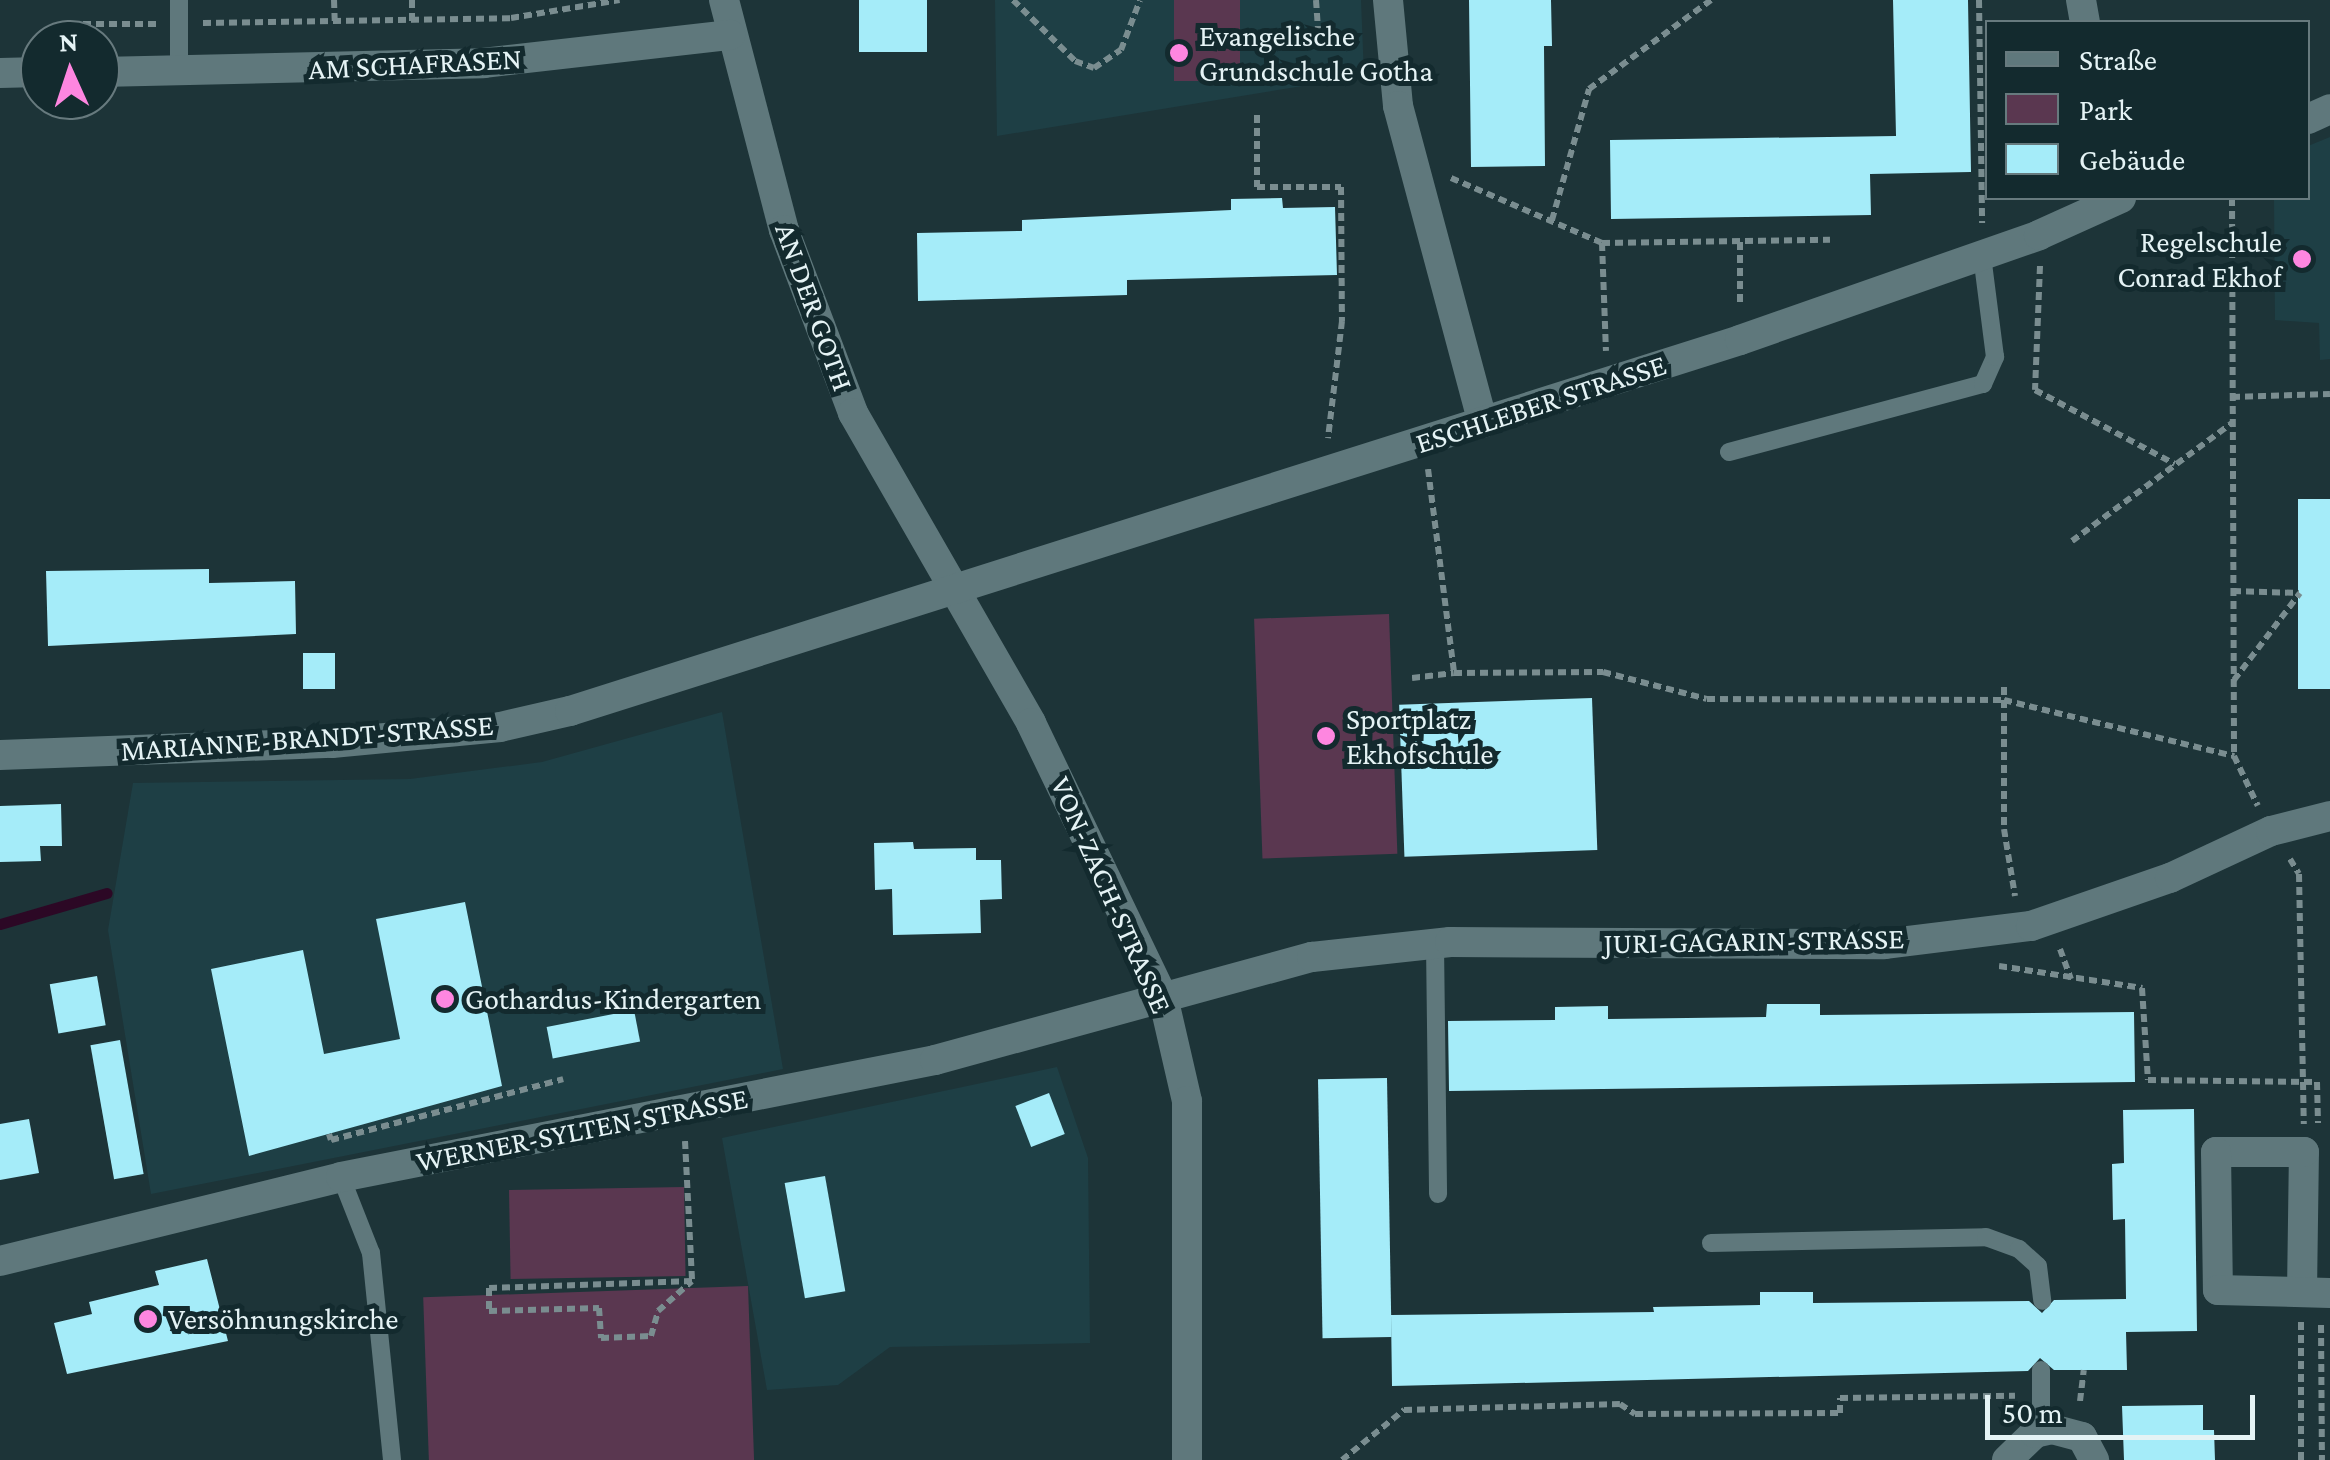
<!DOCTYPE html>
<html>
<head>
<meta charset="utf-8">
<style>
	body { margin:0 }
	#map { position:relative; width:2330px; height:1460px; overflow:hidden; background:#1d3438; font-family:"Crimson Pro",serif }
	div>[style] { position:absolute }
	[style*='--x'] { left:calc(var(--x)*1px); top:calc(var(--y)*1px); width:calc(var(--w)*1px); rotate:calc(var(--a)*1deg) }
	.built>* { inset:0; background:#1e3f45 }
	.green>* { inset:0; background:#5a3750; transform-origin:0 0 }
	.stream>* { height:11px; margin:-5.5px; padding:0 5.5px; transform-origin:5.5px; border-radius:5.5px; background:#2c0825 }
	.building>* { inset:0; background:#a5ecf9; transform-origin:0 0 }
	.path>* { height:6px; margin-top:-3px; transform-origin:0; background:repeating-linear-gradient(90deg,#7a8d90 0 8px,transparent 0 13px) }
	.lane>* { height:18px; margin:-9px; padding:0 9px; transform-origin:9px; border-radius:9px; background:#5f787c }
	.street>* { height:30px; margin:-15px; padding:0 15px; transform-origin:15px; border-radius:15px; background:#5f787c }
	.dots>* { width:28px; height:28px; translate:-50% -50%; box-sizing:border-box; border:5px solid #132a2e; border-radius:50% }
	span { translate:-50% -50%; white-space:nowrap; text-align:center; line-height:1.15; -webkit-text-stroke:10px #132a2e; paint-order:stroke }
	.poi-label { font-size:30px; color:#e5f3f5 }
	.left { translate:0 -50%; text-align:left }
	.right { translate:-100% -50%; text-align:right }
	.street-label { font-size:30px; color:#e5f3f5 }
	.legend { position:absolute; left:1985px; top:20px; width:325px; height:180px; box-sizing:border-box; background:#132a2e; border:2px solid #677a7e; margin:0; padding:12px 18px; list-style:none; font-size:30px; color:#e5f3f5 }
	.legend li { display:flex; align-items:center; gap:20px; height:50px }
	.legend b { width:50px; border:2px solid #677a7e }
	.north { position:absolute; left:20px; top:20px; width:100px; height:100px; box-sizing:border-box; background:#132a2e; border:2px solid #677a7e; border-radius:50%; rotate:357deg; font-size:28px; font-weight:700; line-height:40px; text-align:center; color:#e5f3f5 }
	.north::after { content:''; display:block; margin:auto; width:35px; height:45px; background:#fe86e0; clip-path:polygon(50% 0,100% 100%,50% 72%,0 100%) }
	.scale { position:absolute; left:1985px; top:1395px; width:270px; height:45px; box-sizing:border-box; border:5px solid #e5f3f5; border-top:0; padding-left:12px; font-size:30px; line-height:35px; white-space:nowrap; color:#e5f3f5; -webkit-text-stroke:8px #132a2e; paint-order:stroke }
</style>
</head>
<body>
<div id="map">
	<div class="built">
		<i style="clip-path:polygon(995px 0,1361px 0,1364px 76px,997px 136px)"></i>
		<i style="clip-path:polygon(2330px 137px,2330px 359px,2320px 360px,2319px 323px,2275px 320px,2274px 198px,2308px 198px,2308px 146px)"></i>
		<i style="clip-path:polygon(722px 712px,783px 1069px,151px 1194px,108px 930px,133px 783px,410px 779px,542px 762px)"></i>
		<i style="clip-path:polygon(1057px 1067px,1088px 1158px,1090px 1343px,890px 1347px,838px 1385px,767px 1390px,722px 1138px)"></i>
	</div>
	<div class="green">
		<i style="left:1174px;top:0;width:66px;height:81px"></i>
		<i style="left:1389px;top:614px;width:240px;height:135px;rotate:88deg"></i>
		<i style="left:684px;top:1187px;width:89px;height:175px;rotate:89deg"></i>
		<i style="left:748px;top:1286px;width:174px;height:325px;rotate:88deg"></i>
	</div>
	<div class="stream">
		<i style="--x:0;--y:924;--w:111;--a:-16.2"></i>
	</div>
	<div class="building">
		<i style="left:859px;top:0;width:68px;height:52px"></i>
		<i style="clip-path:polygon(1469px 0,1551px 0,1552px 46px,1544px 46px,1545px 166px,1471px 167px)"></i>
		<i style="clip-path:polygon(1893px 0,1968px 0,1971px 172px,1870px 174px,1871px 215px,1611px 219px,1610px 140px,1896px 136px)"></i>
		<i style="clip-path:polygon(1282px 198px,1283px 208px,1335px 207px,1337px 275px,1127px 280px,1127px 295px,918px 301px,917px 233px,1022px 231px,1022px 220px,1231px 210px,1231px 199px)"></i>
		<i style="left:2330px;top:499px;width:190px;height:32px;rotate:90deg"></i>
		<i style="clip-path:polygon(209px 569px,209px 583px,295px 581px,296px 634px,48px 646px,46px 571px)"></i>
		<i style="left:303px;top:653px;width:32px;height:36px"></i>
		<i style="left:1592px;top:698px;width:152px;height:193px;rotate:88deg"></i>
		<i style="clip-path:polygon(61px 804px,62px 846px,40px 846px,41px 861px,0 862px,0 806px)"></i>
		<i style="clip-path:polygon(913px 842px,914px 849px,976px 848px,976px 860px,1001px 860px,1002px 899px,980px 900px,981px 933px,893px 935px,892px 889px,875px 890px,874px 843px)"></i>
		<i style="clip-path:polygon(465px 902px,502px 1086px,249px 1156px,211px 969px,303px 950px,324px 1054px,400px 1039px,376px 919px)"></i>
		<i style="left:97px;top:976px;width:50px;height:48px;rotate:80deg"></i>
		<i style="clip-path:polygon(1767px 1004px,1820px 1004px,1820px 1015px,2134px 1012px,2135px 1082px,1449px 1091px,1448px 1021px,1555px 1020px,1555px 1007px,1608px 1006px,1608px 1019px,1766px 1017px)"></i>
		<i style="left:634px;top:1010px;width:32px;height:89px;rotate:79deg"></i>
		<i style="left:120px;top:1040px;width:136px;height:30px;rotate:80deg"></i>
		<i style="left:1387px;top:1078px;width:259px;height:69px;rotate:89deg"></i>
		<i style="left:1049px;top:1093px;width:44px;height:36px;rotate:69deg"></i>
		<i style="clip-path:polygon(2194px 1109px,2197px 1331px,2126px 1332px,2127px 1370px,2054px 1370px,2040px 1358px,2028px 1371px,1392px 1386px,1391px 1315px,1654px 1312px,1653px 1307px,1760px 1305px,1760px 1292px,1813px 1292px,1813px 1303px,2029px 1301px,2042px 1313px,2054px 1300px,2126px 1299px,2125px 1219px,2113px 1220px,2112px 1164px,2124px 1163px,2123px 1110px)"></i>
		<i style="clip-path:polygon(29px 1119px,39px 1173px,0 1180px,0 1124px)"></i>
		<i style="left:825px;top:1176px;width:117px;height:41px;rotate:80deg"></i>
		<i style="clip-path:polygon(207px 1259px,228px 1341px,67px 1374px,54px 1323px,92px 1314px,89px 1302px,159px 1285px,155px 1271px)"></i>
		<i style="clip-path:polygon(2203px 1405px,2203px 1430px,2214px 1430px,2215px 1460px,2124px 1460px,2122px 1406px)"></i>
	</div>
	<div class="path">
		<i style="--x:334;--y:0;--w:23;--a:88"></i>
		<i style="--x:412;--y:0;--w:21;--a:90"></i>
		<i style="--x:1013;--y:0;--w:87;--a:44.5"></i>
		<i style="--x:1075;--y:61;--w:20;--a:20"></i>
		<i style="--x:1094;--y:68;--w:32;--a:-34"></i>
		<i style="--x:1121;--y:50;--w:53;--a:-69.2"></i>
		<i style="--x:1316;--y:0;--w:31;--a:86"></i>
		<i style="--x:1979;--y:0;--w:223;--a:89.2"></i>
		<i style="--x:203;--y:23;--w:308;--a:-0.9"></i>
		<i style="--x:511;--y:18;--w:110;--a:-9.4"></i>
		<i style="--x:47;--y:40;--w:28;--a:-35"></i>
		<i style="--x:70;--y:24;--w:86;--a:0"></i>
		<i style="--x:1257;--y:115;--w:72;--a:90"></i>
		<i style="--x:1257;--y:187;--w:84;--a:0"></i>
		<i style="--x:1341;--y:187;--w:134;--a:89.6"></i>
		<i style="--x:1342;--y:321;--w:118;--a:96.8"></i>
		<i style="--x:1451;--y:178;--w:164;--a:23.3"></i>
		<i style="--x:1602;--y:243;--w:108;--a:87.9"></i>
		<i style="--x:2232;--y:198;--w:558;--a:89.79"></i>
		<i style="--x:2234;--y:756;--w:55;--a:64.4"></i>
		<i style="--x:1552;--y:220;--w:136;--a:-74.2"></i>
		<i style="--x:1589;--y:89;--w:151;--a:-36.1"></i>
		<i style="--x:1740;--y:242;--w:63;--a:90"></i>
		<i style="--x:1602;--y:243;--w:228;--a:-0.8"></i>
		<i style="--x:2040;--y:266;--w:124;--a:92.3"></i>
		<i style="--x:2035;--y:390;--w:158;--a:27.9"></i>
		<i style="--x:2232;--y:397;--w:98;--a:-1.8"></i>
		<i style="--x:1428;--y:469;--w:206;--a:82.7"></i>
		<i style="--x:1454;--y:673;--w:149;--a:-0.4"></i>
		<i style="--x:1603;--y:672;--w:107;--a:14.6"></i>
		<i style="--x:1707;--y:699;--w:297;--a:0.2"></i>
		<i style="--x:2004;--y:700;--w:237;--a:13.7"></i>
		<i style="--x:2072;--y:541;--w:199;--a:-36.4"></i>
		<i style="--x:2233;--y:591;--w:66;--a:1.7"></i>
		<i style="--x:1412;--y:678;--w:42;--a:-6.8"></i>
		<i style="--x:2234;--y:680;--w:109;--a:-52.8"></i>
		<i style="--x:2004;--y:687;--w:142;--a:90"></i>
		<i style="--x:2004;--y:829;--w:68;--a:80.7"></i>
		<i style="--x:2290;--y:859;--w:17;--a:59"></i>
		<i style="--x:2299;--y:874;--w:250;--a:88.9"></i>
		<i style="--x:2060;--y:949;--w:32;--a:70"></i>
		<i style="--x:1999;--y:966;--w:145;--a:8.7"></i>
		<i style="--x:2142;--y:988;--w:92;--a:86.3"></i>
		<i style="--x:2148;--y:1080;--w:169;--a:0.7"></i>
		<i style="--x:2317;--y:1082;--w:41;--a:88.6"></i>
		<i style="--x:329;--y:1134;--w:6;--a:72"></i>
		<i style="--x:331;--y:1140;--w:240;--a:-14.7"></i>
		<i style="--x:685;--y:1141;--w:140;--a:87.1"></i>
		<i style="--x:692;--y:1281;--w:203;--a:178"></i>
		<i style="--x:489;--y:1288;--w:23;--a:90"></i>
		<i style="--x:489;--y:1311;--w:110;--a:-1.6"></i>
		<i style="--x:599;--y:1308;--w:30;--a:86"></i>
		<i style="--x:601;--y:1338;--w:50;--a:-2.3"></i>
		<i style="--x:651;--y:1336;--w:26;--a:-74"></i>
		<i style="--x:658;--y:1311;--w:45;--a:-41.4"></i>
		<i style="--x:2321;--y:1325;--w:135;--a:89.6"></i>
		<i style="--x:2080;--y:1401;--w:31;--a:-83"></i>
		<i style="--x:1342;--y:1460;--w:80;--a:-38.9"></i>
		<i style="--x:1404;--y:1410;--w:216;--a:-1.6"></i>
		<i style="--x:1620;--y:1404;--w:18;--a:34"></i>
		<i style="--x:1635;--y:1414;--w:205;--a:-0.3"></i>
		<i style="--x:1840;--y:1413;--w:15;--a:-90"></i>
		<i style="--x:1840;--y:1398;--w:175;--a:-0.7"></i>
		<i style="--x:2301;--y:1460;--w:139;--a:-90"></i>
	</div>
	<div class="lane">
		<i style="--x:179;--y:0;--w:72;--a:90"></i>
		<i style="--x:1729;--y:452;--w:263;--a:-15"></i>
		<i style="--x:1983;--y:384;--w:30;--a:-66"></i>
		<i style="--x:1995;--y:357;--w:103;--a:-97.3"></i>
		<i style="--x:1435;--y:944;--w:250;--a:89.3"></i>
		<i style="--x:341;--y:1177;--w:82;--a:68.5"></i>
		<i style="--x:371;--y:1253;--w:208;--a:84.2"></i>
		<i style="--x:1711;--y:1243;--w:275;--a:-1.2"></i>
		<i style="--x:1986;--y:1237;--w:35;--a:20"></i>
		<i style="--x:2019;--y:1249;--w:25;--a:42"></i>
		<i style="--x:2038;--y:1266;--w:35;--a:83"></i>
		<i style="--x:2041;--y:1432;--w:62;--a:-90"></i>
	</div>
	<div class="street">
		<i style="--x:724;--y:0;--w:238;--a:75.4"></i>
		<i style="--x:784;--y:230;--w:196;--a:69.3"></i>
		<i style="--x:853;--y:413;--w:357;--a:60.1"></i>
		<i style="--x:1031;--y:723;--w:304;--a:64.3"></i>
		<i style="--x:1163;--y:997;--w:107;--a:77"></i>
		<i style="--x:1187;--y:1101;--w:359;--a:90"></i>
		<i style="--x:1388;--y:0;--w:106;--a:84.6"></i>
		<i style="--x:1398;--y:106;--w:328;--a:75"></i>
		<i style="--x:2081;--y:0;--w:22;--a:80"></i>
		<i style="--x:100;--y:72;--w:383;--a:-1.3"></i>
		<i style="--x:483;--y:63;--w:249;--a:-6.5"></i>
		<i style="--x:0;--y:73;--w:40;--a:-1.4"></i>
		<i style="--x:2308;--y:119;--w:24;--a:-24"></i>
		<i style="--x:0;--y:755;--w:332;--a:-2.1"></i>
		<i style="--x:332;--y:743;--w:169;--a:-5.4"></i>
		<i style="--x:500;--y:727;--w:72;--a:-12.9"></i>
		<i style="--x:570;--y:711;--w:1227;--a:-17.59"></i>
		<i style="--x:1740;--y:340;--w:317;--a:-19.3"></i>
		<i style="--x:2039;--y:235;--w:90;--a:-24.3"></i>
		<i style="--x:0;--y:1261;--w:351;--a:-13.8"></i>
		<i style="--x:341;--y:1177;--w:605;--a:-11.14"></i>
		<i style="--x:935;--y:1060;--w:391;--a:-15.3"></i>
		<i style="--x:1312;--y:957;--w:139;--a:-6.2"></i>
		<i style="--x:1450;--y:942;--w:434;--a:0.3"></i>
		<i style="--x:1884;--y:944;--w:148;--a:-7"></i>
		<i style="--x:2031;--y:926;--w:147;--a:-19.1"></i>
		<i style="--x:2170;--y:878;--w:111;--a:-25"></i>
		<i style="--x:2271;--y:831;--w:61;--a:-14.3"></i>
		<i style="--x:2302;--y:1292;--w:140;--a:-89.2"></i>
		<i style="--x:2304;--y:1152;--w:88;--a:180"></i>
		<i style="--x:2216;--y:1152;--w:138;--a:89.2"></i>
		<i style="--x:2218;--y:1290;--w:112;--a:1.5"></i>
		<i style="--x:2007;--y:1460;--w:39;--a:-44"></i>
		<i style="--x:2035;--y:1433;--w:17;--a:-13"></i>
		<i style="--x:2052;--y:1429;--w:31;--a:15"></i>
		<i style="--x:2082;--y:1437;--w:26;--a:62"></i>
	</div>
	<div class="dots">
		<i style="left:1179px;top:53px;background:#fe86e0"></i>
		<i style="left:2302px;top:259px;background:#fe86e0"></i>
		<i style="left:1326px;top:736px;background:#fe86e0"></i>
		<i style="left:445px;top:999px;background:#fe86e0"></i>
		<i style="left:148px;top:1319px;background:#fe86e0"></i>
	</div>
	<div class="poi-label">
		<span class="left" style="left:1199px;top:53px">Evangelische<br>Grundschule Gotha</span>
		<span class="right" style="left:2282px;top:259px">Regelschule<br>Conrad Ekhof</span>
		<span class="left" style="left:1346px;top:736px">Sportplatz<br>Ekhofschule</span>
		<span class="left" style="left:465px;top:999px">Gothardus-Kindergarten</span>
		<span class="left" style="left:168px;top:1319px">Versöhnungskirche</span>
	</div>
	<div class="street-label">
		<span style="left:415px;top:64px;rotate:-3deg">AM SCHAFRASEN</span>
		<span style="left:814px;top:307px;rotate:70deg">AN DER GOTH</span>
		<span style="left:1541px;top:404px;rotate:-18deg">ESCHLEBER STRASSE</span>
		<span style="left:307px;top:738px;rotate:-4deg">MARIANNE-BRANDT-STRASSE</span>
		<span style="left:1111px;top:895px;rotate:66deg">VON-ZACH-STRASSE</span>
		<span style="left:1754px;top:941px;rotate:-1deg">JURI-GAGARIN-STRASSE</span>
		<span style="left:582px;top:1130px;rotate:-11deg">WERNER-SYLTEN-STRASSE</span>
	</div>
	<ul class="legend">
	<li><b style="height:12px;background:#5f787c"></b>Straße</li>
	<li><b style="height:28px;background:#5a3750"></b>Park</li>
	<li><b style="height:28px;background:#a5ecf9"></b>Gebäude</li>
	</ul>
	<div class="north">N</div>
	<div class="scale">50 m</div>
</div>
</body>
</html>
